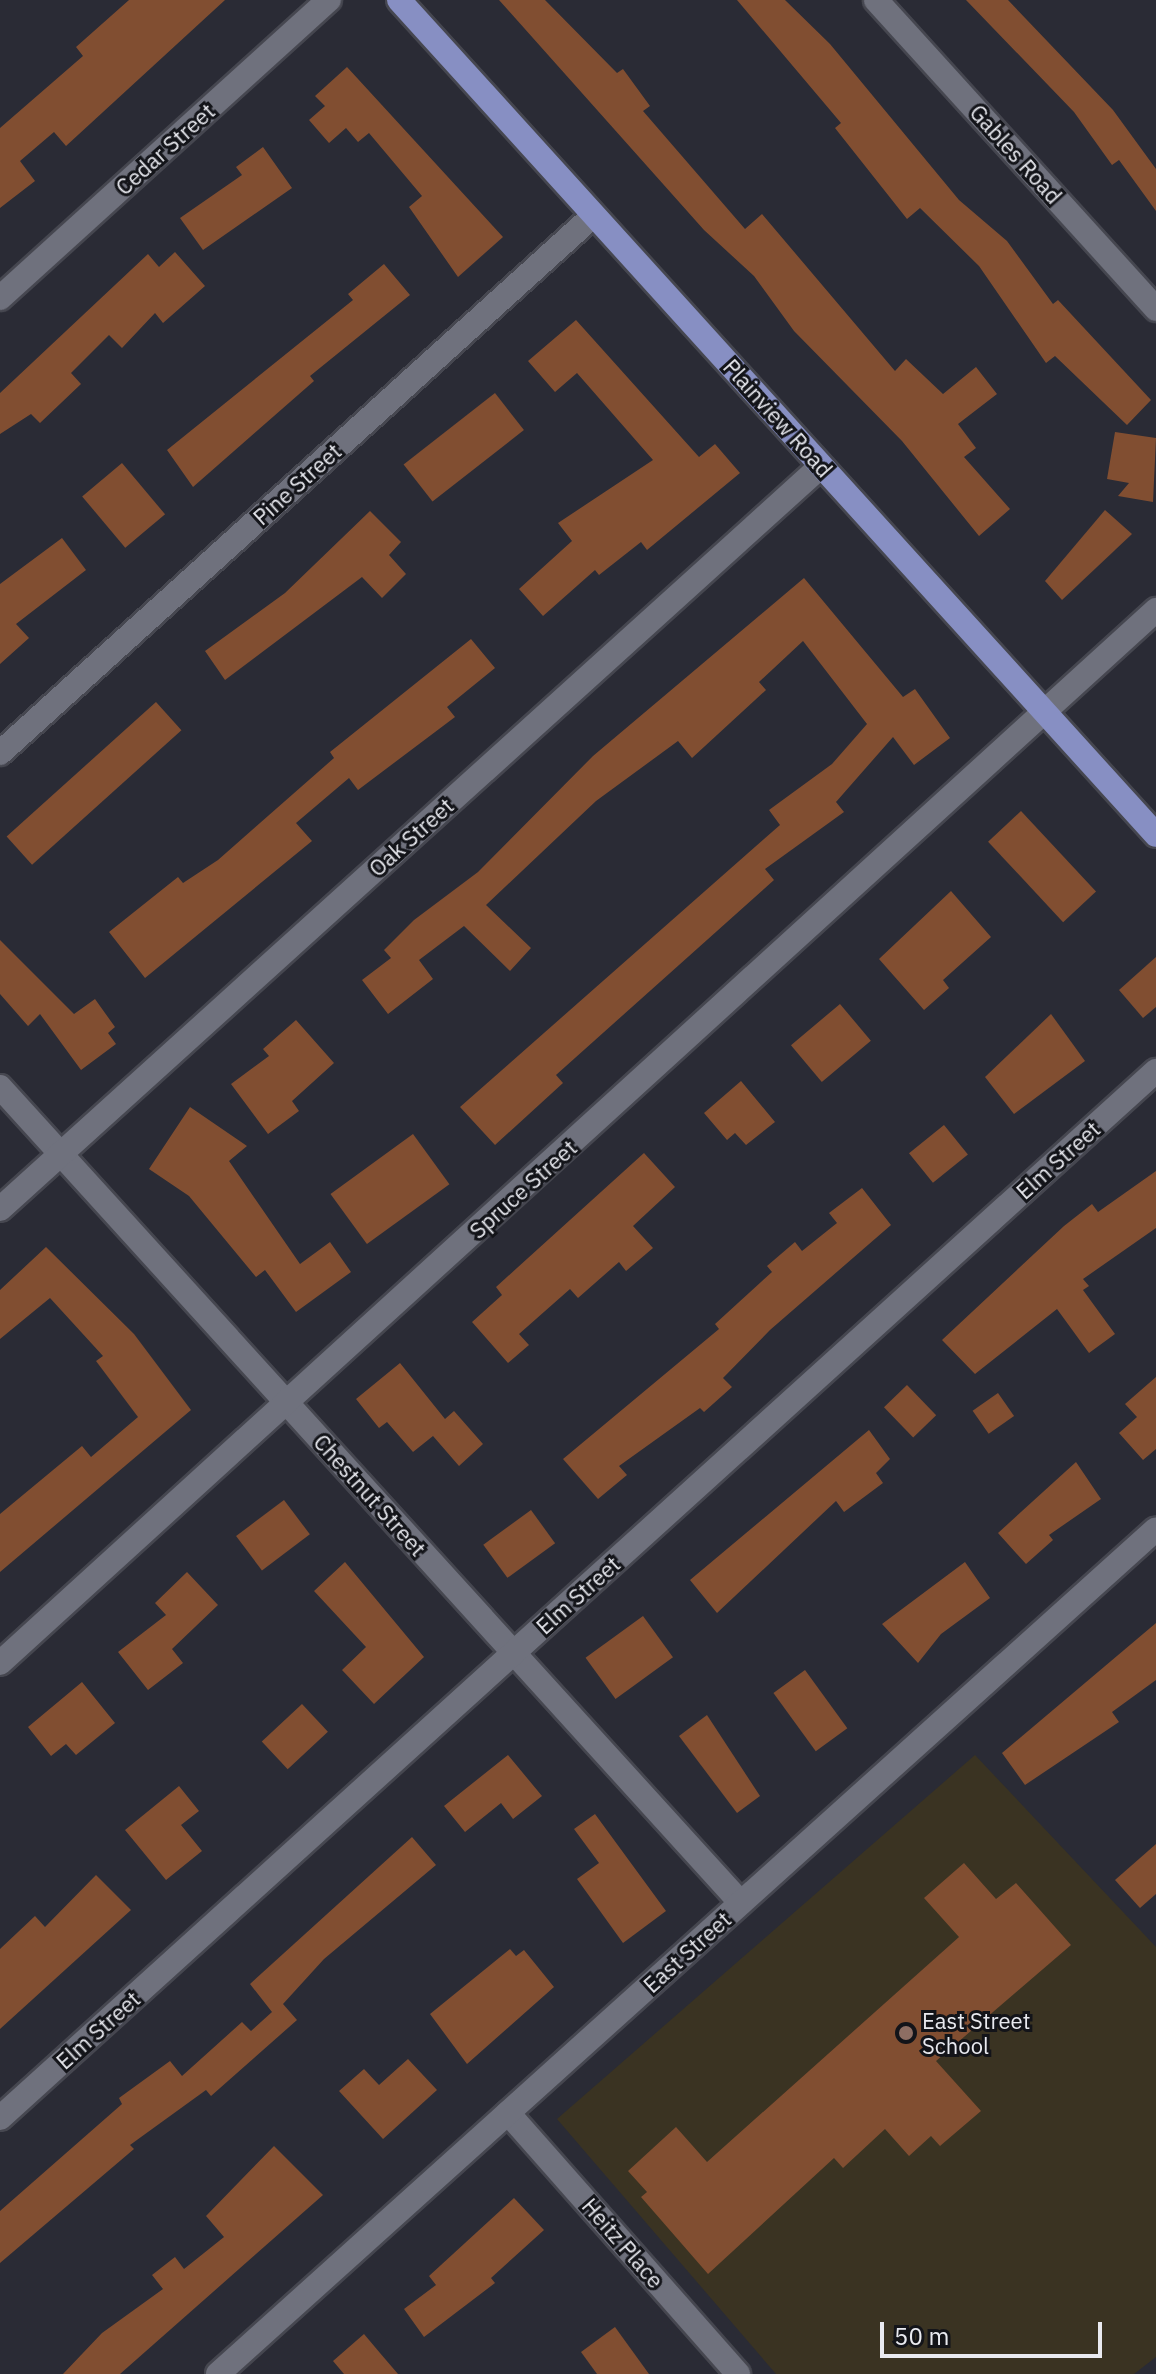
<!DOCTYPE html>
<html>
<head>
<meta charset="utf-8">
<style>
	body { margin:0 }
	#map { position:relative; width:1156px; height:2374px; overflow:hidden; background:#2a2b35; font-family:"IBM Plex Sans",sans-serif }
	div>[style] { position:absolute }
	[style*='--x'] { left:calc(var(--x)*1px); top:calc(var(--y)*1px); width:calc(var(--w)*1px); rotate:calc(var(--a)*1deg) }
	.education>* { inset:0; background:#3a3322 }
	.building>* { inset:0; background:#814e31; transform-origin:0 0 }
	.roads { filter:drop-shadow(2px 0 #464750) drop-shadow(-2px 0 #464750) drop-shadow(0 2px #464750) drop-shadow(0 -2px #464750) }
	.minor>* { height:24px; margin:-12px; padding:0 12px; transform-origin:12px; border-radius:12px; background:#6f717d }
	.major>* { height:24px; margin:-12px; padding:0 12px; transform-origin:12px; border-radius:12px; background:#878fc3 }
	.dots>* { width:22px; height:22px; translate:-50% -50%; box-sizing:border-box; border:4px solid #131419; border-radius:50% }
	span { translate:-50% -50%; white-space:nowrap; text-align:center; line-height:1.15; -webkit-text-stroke:6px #131419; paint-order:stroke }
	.street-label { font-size:22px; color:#e9eaf0 }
	.poi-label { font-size:22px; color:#e9eaf0 }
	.left { translate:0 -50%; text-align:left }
	.scale { position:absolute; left:880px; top:2322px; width:222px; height:36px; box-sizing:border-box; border:4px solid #e9eaf0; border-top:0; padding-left:10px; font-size:24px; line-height:28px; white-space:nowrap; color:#e9eaf0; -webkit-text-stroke:6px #131419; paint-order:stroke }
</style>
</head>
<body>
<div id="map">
	<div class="education">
		<i style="clip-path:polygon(975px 1755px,1156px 1947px,1156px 2357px,1134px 2374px,776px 2374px,557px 2119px)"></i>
	</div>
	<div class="building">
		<i style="clip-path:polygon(129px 0,225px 0,66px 146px,54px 132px,20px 161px,35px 181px,0 208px,0 128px,83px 56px,76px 47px)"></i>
		<i style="clip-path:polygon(499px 0,545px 0,617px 73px,623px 69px,650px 106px,643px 111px,745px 229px,762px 214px,895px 371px,906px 359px,943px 394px,976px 367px,997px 394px,958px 424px,976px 448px,964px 457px,1010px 509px,979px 536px,902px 441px,794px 331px,754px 276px,704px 230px)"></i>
		<i style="clip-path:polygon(737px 0,785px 0,830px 44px,959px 200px,1007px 241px,1053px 304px,1058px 300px,1151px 400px,1127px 425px,1055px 356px,1046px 363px,979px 266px,920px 208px,907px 219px,835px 128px,841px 123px)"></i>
		<i style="clip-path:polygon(966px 0,1008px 0,1113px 110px,1156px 169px,1156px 211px,1119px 160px,1112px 165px,1074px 112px)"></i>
		<i style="clip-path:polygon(347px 67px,503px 237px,458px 277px,409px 207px,422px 196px,369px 133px,358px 142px,346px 128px,329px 143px,309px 120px,325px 106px,315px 96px)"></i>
		<i style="clip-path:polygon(263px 147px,292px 188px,203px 250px,180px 218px,242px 175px,236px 167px)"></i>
		<i style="clip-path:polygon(175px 252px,205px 286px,163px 323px,155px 313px,122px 348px,109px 335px,71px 373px,81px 384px,40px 423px,31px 414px,0 434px,0 393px,148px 254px,159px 267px)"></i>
		<i style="clip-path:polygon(384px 264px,410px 295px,310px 376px,314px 381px,193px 487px,167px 450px,353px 300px,348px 294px)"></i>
		<i style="clip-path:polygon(576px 320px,699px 457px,715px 444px,740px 473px,647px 550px,641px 542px,599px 575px,595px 570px,543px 616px,519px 589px,572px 541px,558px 523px,653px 460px,577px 373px,555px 392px,528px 361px)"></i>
		<i style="left:495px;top:393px;width:47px;height:116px;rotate:52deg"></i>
		<i style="clip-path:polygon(1115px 432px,1156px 438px,1153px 502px,1118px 496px,1129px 483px,1107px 479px)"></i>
		<i style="left:122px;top:463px;width:67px;height:52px;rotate:50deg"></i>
		<i style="clip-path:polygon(1105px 510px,1132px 534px,1062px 600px,1045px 581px)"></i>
		<i style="clip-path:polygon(370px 511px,401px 542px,389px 555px,406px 574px,382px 598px,362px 577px,225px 680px,205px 651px,285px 593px)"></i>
		<i style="clip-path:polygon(62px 538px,86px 570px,16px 624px,29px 638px,0 664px,0 584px)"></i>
		<i style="clip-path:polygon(804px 578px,903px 697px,915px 689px,950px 738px,914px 765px,893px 737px,836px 802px,844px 812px,765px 869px,774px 880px,556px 1075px,563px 1083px,495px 1145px,460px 1107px,780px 825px,769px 810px,832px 764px,867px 724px,803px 641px,759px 682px,766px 690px,692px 758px,678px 741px,596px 801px,486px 905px,531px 948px,510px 971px,464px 926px,419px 960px,433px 979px,388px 1014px,362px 980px,391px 958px,384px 950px,414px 920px,478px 872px,593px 756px)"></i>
		<i style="clip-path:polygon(471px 639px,495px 668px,447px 707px,455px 717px,358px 790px,349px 778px,296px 823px,312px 841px,145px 978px,109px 932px,178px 877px,183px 883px,218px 860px,334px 758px,330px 752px)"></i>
		<i style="left:156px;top:702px;width:38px;height:201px;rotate:48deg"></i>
		<i style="left:1021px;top:811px;width:110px;height:45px;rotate:47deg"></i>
		<i style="clip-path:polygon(951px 891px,991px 937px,943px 980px,949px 988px,924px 1010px,879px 959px)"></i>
		<i style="clip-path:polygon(0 940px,74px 1014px,95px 999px,115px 1027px,108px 1033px,116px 1044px,81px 1070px,40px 1014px,28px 1026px,0 994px)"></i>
		<i style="clip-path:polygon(1156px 957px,1156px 1007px,1143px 1018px,1119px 990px)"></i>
		<i style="left:840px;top:1004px;width:48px;height:64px;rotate:50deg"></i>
		<i style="clip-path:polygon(1051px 1014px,1085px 1061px,1014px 1114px,985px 1077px)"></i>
		<i style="clip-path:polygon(296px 1020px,334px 1063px,292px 1101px,299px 1111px,268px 1134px,231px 1084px,269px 1056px,263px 1049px)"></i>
		<i style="clip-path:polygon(741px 1081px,775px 1122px,746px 1145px,735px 1133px,727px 1140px,704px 1113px)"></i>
		<i style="clip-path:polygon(190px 1107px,247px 1146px,229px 1161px,300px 1264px,330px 1242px,351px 1272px,296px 1312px,265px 1270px,256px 1277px,189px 1196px,149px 1169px)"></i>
		<i style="left:944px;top:1125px;width:38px;height:45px;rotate:51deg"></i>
		<i style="left:413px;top:1134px;width:62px;height:102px;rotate:54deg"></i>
		<i style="clip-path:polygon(644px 1153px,675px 1187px,633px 1226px,653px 1248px,626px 1271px,619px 1262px,578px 1298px,570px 1289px,519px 1334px,529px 1345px,508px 1363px,472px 1322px,502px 1295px,496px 1287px)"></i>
		<i style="clip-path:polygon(1156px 1171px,1156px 1228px,1083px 1279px,1089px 1286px,1083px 1290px,1115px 1334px,1089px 1353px,1057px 1309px,975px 1374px,942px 1340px,1064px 1226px,1092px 1204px,1098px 1212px)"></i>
		<i style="clip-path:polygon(862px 1188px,891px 1225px,770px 1330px,723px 1378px,732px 1387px,704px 1412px,700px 1408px,619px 1466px,627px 1475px,598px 1499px,563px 1459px,719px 1329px,715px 1324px,772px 1272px,767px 1266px,795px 1242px,802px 1251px,837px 1223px,829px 1213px)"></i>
		<i style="clip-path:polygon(46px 1247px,134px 1334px,191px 1410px,0 1572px,0 1514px,82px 1446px,91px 1457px,138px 1417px,96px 1361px,103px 1356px,50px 1298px,0 1339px,0 1290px)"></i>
		<i style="clip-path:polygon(400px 1363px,445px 1419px,454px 1411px,483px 1444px,459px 1466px,433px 1436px,413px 1452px,387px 1422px,379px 1428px,356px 1399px)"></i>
		<i style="clip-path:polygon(1156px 1377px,1156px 1449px,1143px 1460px,1119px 1433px,1137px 1417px,1125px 1404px)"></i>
		<i style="left:907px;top:1385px;width:42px;height:32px;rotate:46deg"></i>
		<i style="left:998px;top:1393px;width:28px;height:31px;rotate:55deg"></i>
		<i style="clip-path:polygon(869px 1430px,890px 1459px,876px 1473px,883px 1483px,844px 1512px,836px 1501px,717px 1613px,690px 1580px)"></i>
		<i style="clip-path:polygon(1076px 1462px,1101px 1499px,1049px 1535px,1053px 1540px,1026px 1564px,998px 1533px)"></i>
		<i style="left:284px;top:1500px;width:43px;height:60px;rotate:53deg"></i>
		<i style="left:531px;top:1510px;width:41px;height:59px;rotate:54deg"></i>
		<i style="clip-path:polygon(345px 1562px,424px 1657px,374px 1704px,342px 1670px,366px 1647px,314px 1591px)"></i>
		<i style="clip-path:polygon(965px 1562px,990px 1598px,941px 1634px,918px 1663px,882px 1624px)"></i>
		<i style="clip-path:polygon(187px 1572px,218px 1605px,172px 1649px,183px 1663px,148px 1690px,118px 1652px,166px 1615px,155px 1603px)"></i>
		<i style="left:643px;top:1616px;width:51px;height:71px;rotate:54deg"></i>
		<i style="clip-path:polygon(1156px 1623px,1156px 1680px,1112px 1712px,1119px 1722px,1025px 1785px,1002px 1753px)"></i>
		<i style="left:805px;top:1670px;width:72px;height:39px;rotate:54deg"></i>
		<i style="clip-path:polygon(82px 1682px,115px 1723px,76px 1755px,66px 1744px,51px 1756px,28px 1727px)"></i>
		<i style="left:302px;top:1704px;width:38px;height:55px;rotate:47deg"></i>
		<i style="clip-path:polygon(707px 1715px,760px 1796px,737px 1813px,679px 1736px)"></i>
		<i style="clip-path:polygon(508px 1755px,542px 1796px,513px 1819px,501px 1803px,465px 1832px,444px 1806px)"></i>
		<i style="clip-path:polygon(179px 1786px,199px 1811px,181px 1825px,202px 1851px,166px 1880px,125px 1830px)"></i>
		<i style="clip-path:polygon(595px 1814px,666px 1911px,623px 1943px,577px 1879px,599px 1863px,574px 1829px)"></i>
		<i style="clip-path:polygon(412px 1837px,436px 1865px,324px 1959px,283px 2004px,297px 2020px,211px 2096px,206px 2090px,130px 2145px,134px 2149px,0 2263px,0 2211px,122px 2104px,119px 2098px,170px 2061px,182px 2076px,242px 2022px,251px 2031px,272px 2012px,250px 1984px)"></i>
		<i style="clip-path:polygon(1156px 1844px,1156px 1894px,1140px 1908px,1115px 1880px)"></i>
		<i style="clip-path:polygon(964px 1863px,996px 1899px,1016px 1883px,1071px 1945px,936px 2061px,981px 2111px,940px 2146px,931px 2136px,909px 2156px,885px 2129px,843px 2168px,834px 2158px,708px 2274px,641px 2197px,647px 2192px,628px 2171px,676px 2127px,707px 2162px,959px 1937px,924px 1898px)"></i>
		<i style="clip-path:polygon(96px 1875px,131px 1910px,0 2029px,0 1949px,35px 1916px,45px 1927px)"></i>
		<i style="clip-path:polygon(510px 1949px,516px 1956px,524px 1950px,554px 1987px,467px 2064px,430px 2014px)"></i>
		<i style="clip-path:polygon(408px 2059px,437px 2090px,383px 2139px,339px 2091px,364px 2069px,379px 2085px)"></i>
		<i style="clip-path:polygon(274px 2146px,323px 2195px,120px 2374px,63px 2374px,102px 2333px,163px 2289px,152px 2275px,175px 2257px,184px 2269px,224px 2237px,206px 2216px)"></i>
		<i style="clip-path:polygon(514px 2198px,544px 2230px,491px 2278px,495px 2283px,424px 2337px,404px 2309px,436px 2285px,429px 2276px)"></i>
		<i style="clip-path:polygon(615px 2327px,649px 2374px,597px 2374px,581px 2352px)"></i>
		<i style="clip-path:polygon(364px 2334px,380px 2353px,398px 2374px,344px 2374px,333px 2361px)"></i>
	</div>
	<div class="roads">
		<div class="minor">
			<i style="--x:876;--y:0;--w:417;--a:47.8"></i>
			<i style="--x:0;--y:298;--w:444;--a:-42.2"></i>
			<i style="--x:0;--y:753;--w:801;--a:-42.17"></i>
			<i style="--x:0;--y:1087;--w:1102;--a:47.76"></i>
			<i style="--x:0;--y:1209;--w:1107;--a:-42.14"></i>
			<i style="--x:0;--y:1663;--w:1564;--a:-42.33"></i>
			<i style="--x:508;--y:2113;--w:348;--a:48.6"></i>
			<i style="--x:0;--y:2118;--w:1560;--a:-42.17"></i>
			<i style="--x:218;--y:2374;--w:1262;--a:-42.01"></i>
		</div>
		<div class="major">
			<i style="--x:399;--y:0;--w:1127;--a:47.8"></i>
		</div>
	</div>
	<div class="dots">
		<i style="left:906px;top:2033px;background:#8d6e63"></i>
	</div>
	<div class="street-label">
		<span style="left:165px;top:149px;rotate:-42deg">Cedar Street</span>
		<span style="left:1016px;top:154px;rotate:48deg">Gables Road</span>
		<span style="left:778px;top:418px;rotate:48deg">Plainview Road</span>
		<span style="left:297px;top:484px;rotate:-42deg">Pine Street</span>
		<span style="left:411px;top:837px;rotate:-42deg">Oak Street</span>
		<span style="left:1058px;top:1160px;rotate:-42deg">Elm Street</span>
		<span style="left:523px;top:1189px;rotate:-42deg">Spruce Street</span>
		<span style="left:370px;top:1495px;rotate:48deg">Chestnut Street</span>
		<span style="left:578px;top:1595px;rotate:-42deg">Elm Street</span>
		<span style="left:687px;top:1952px;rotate:-42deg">East Street</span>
		<span style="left:98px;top:2030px;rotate:-42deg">Elm Street</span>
		<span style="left:623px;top:2243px;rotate:49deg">Heitz Place</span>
	</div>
	<div class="poi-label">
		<span class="left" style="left:922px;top:2033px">East Street<br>School</span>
	</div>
	<div class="scale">50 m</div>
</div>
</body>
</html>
